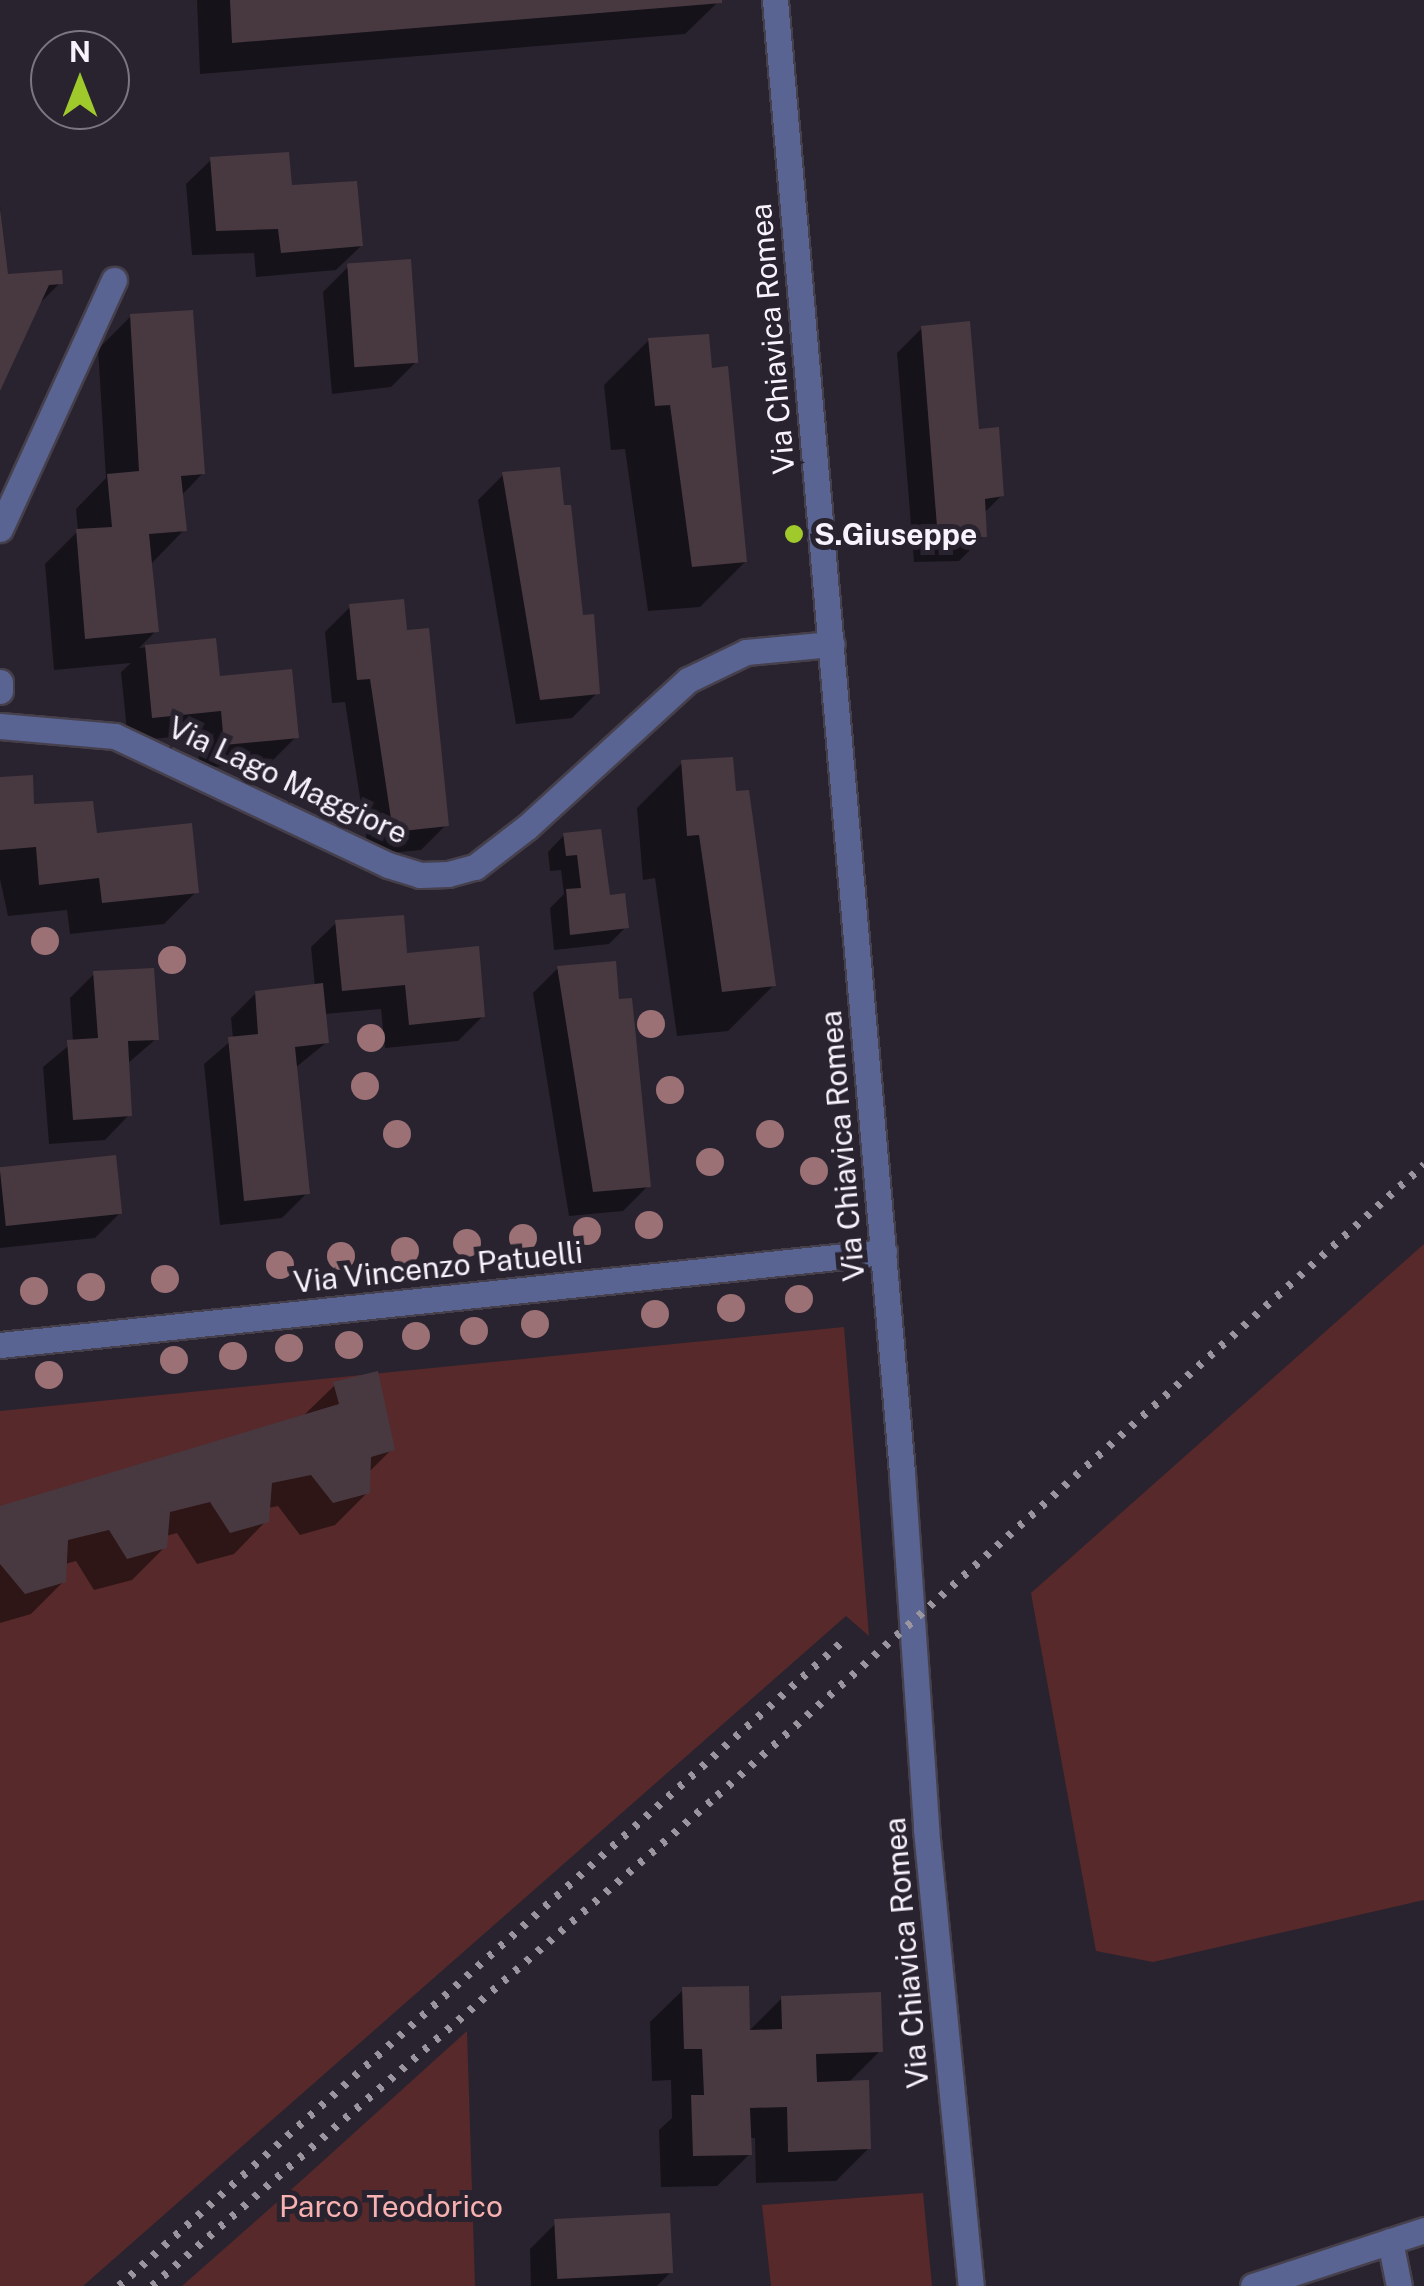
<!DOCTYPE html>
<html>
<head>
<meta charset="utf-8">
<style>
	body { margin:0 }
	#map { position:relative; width:1424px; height:2286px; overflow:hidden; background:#29232f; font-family:"Public Sans",sans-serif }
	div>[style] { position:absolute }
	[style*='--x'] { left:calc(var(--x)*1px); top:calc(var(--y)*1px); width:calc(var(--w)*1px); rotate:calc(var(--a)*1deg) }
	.green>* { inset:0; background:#57292a }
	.shadow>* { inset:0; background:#0007 }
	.building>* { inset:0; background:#483941; transform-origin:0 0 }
	.roads { filter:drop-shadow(2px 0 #46404c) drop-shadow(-2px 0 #46404c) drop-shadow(0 2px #46404c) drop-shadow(0 -2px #46404c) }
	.minor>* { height:25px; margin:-12.5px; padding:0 12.5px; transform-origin:12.5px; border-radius:12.5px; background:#596493 }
	.tertiary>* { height:25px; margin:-12.5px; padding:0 12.5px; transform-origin:12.5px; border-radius:12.5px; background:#596493 }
	.rail>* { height:8px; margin-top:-4px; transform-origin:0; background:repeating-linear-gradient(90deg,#9b95a0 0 5px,transparent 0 15px) }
	.trees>* { width:28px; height:28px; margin:-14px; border-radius:50%; background:#9b7176 }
	.dots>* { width:28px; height:28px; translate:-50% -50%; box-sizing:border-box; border:5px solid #29232f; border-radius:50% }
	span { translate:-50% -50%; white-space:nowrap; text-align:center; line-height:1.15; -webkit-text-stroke:10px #29232f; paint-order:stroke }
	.street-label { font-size:30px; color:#f7f2fb }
	.poi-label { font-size:30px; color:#f7f2fb; font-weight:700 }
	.left { translate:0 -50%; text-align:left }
	.park-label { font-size:30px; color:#f8b1b1 }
	.north { position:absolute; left:30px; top:30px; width:100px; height:100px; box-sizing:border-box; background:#29232f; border:2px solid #7b7681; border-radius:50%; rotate:0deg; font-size:28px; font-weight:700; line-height:40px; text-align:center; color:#f7f2fb }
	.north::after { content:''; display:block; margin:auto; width:35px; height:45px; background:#a0c92b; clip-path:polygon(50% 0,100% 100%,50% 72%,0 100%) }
</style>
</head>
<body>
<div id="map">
	<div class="green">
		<i style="clip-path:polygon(1424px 1244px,1424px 1900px,1153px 1962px,1096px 1951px,1031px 1593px)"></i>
		<i style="clip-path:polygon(844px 1327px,869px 1636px,846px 1616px,83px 2286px,0 2286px,0 1411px)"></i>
		<i style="clip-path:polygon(467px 2031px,475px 2286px,182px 2286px,302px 2180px)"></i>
		<i style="clip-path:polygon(923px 2193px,932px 2286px,771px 2286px,762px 2205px)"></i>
	</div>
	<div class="shadow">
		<i style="clip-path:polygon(197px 0,718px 0,718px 2px,685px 34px,200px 74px)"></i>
		<i style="clip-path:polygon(211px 160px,289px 188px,361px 246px,336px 270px,256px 277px,254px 253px,192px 255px,186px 184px)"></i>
		<i style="clip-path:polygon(0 205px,6px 277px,60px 283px,35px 308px,0 385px)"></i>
		<i style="clip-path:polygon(348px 267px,416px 362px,391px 387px,332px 394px,323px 292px)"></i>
		<i style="clip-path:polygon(131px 316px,203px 473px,181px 496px,184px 530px,152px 563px,156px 631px,139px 648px,214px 641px,217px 679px,296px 737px,271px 762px,200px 768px,196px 735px,128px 741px,121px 672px,131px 663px,54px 670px,45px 564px,78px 531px,76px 509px,106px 478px,98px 349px)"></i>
		<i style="clip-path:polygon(922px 328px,1002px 495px,983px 514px,984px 536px,959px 561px,914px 562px,897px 353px)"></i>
		<i style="clip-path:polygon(649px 340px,745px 562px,700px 607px,648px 611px,625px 449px,611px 450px,604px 385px)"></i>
		<i style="clip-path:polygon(503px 475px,581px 618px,597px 693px,572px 718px,516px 724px,478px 500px)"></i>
		<i style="clip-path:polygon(350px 607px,405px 633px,446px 825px,421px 850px,369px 855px,345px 702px,332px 703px,325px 632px)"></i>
		<i style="clip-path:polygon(682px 763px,734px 794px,773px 986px,728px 1031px,677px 1036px,655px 878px,643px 880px,637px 808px)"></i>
		<i style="clip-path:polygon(0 780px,31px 807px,196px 892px,164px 924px,70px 934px,67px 910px,8px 916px,0 879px)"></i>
		<i style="clip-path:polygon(564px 835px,626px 927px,609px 944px,554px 950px,550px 908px,564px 894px,561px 870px,550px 871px,548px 852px)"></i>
		<i style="clip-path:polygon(336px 923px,405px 955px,483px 1016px,458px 1041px,385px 1048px,381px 1009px,324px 1014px,327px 1042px,295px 1068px,307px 1193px,282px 1218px,220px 1225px,204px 1064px,233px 1039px,231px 1018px,256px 993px,315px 987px,311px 947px)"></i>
		<i style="clip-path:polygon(558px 968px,648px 1186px,623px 1211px,569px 1216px,533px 993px)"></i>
		<i style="clip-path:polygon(95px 973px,156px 1039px,127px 1064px,129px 1115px,105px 1140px,49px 1144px,43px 1067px,73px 1042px,70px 998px)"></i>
		<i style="clip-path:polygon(0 1169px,120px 1213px,95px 1238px,0 1248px)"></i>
		<i style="clip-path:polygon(335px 1385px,392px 1449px,368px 1473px,368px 1492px,335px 1525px,300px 1535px,278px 1506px,268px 1508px,266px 1521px,234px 1554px,197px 1564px,177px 1533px,166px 1536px,165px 1547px,132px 1580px,94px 1590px,76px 1561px,65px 1564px,64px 1581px,31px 1614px,0 1623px,0 1509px,301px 1418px)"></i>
		<i style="clip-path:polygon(683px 1990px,748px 2032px,782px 1998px,880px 2051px,848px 2083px,869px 2148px,836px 2181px,756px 2183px,755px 2138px,749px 2138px,750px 2154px,717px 2186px,661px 2187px,659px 2130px,672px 2118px,671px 2080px,652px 2081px,650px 2022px)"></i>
		<i style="clip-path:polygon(555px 2224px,671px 2272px,657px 2286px,531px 2286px,530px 2249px)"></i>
	</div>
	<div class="building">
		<i style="clip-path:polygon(230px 0,722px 0,722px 3px,232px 43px)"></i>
		<i style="clip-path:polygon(289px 152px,292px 185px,357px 181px,363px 246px,281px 253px,278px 229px,216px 231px,210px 157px)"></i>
		<i style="clip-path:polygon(0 208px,8px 274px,62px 270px,63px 284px,49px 285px,0 391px)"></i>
		<i style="left:411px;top:259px;width:104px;height:64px;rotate:86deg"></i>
		<i style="clip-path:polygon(193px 310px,205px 474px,181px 476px,187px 531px,149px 534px,159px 632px,85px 639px,76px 529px,112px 527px,107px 474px,139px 471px,130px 314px)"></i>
		<i style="clip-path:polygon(970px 321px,979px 429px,999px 427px,1004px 496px,985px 499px,987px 537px,938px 539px,921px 326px)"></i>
		<i style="clip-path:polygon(709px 334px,712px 368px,728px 366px,747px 562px,692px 567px,670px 405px,655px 406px,648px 338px)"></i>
		<i style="clip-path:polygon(560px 467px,564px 505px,571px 505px,583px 615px,594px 614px,600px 694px,540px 700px,502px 472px)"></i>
		<i style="clip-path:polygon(404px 599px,407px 630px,429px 628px,449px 826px,393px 832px,370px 679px,357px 680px,349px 604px)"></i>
		<i style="clip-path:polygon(216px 638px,220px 676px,292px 669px,299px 738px,224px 745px,221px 711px,152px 718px,145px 645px)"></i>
		<i style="clip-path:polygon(733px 757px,736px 791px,749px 790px,776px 986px,722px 992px,699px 835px,687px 836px,681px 760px)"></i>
		<i style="clip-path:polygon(33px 775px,34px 804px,93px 801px,97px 833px,192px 823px,199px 893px,102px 903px,99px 878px,39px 885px,36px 847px,0 850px,0 777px)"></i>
		<i style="clip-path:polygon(601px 829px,610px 895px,625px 893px,629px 928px,570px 935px,566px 889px,581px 888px,577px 855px,566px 856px,563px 833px)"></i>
		<i style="clip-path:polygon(404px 915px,407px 953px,479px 946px,485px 1017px,409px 1025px,405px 985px,342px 991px,335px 920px)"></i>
		<i style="clip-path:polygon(616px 961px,619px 999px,632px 998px,651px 1187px,593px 1192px,557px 966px)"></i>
		<i style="clip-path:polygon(154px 968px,159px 1040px,128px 1041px,132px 1116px,73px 1120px,67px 1040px,98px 1038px,93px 971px)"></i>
		<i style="clip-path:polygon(323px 983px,329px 1043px,295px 1047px,310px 1194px,244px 1201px,228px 1037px,258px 1034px,255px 991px)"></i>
		<i style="left:116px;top:1155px;width:59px;height:117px;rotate:84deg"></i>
		<i style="clip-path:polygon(378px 1371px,395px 1450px,371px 1457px,370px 1493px,333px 1503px,311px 1475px,272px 1483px,269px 1522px,230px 1533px,210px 1502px,170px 1512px,167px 1548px,127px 1559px,109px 1530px,68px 1540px,66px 1582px,25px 1594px,0 1564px,0 1506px,339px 1404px,333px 1382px)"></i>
		<i style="clip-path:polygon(749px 1986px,750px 2030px,782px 2029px,781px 1996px,881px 1992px,883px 2052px,816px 2054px,817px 2082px,869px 2080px,871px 2149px,788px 2152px,787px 2107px,750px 2108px,752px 2155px,693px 2156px,691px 2095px,704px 2095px,702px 2049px,684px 2049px,682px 1987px)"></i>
		<i style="left:670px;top:2213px;width:60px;height:116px;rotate:87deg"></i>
	</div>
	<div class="roads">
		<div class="minor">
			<i style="--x:0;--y:529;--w:274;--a:-65.4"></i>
			<i style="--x:0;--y:682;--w:9;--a:90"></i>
			<i style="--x:0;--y:726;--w:115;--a:5"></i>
			<i style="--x:115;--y:736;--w:302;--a:25.3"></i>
			<i style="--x:388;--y:865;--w:34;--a:17"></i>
			<i style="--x:420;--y:875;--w:28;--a:-2"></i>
			<i style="--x:448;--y:874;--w:28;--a:-15"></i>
			<i style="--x:475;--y:867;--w:66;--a:-37.6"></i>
			<i style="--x:527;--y:827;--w:218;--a:-42.4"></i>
			<i style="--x:688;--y:680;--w:64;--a:-25.8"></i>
			<i style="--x:746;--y:652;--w:86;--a:-5.3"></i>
			<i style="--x:0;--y:1345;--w:889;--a:-6.01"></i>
			<i style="--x:1390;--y:2241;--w:46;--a:78.7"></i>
		</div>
		<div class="tertiary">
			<i style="--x:775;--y:0;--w:1478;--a:85.07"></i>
			<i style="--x:902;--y:1473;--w:357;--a:86.1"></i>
			<i style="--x:926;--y:1829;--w:459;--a:84.4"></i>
			<i style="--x:1253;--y:2286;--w:180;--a:-18.1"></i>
		</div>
	</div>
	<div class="rail">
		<i style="--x:119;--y:2286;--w:968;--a:-41.69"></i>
		<i style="--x:152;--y:2286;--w:748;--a:-40.93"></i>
		<i style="--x:717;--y:1796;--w:948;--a:-41.75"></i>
	</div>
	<div class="trees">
		<i style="left:45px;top:941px"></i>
		<i style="left:172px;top:960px"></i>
		<i style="left:651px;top:1024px"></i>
		<i style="left:371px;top:1038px"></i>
		<i style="left:365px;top:1086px"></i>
		<i style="left:670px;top:1090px"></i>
		<i style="left:397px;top:1134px"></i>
		<i style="left:770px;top:1134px"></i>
		<i style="left:710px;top:1162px"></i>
		<i style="left:814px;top:1171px"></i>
		<i style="left:649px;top:1225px"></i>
		<i style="left:587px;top:1231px"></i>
		<i style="left:523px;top:1238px"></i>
		<i style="left:467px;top:1243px"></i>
		<i style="left:405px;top:1251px"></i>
		<i style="left:341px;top:1256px"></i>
		<i style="left:280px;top:1265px"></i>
		<i style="left:165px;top:1279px"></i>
		<i style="left:91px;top:1287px"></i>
		<i style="left:34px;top:1291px"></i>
		<i style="left:799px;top:1299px"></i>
		<i style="left:731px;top:1308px"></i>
		<i style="left:655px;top:1314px"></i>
		<i style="left:535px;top:1324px"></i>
		<i style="left:474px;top:1331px"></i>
		<i style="left:416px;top:1336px"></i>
		<i style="left:349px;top:1345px"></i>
		<i style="left:289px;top:1348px"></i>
		<i style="left:233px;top:1356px"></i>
		<i style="left:174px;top:1360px"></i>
		<i style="left:49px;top:1375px"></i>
	</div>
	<div class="dots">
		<i style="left:794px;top:534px;background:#a0c92b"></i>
	</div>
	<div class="street-label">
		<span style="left:772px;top:339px;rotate:-95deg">Via Chiavica Romea</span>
		<span style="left:288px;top:780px;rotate:25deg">Via Lago Maggiore</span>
		<span style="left:842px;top:1146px;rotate:-95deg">Via Chiavica Romea</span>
		<span style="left:438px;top:1267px;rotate:-6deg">Via Vincenzo Patuelli</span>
		<span style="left:906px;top:1953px;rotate:-95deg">Via Chiavica Romea</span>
	</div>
	<div class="poi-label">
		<span class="left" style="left:814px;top:534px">S.Giuseppe</span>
	</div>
	<div class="park-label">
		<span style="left:391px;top:2206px">Parco Teodorico</span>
	</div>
	<div class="north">N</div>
</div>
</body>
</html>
